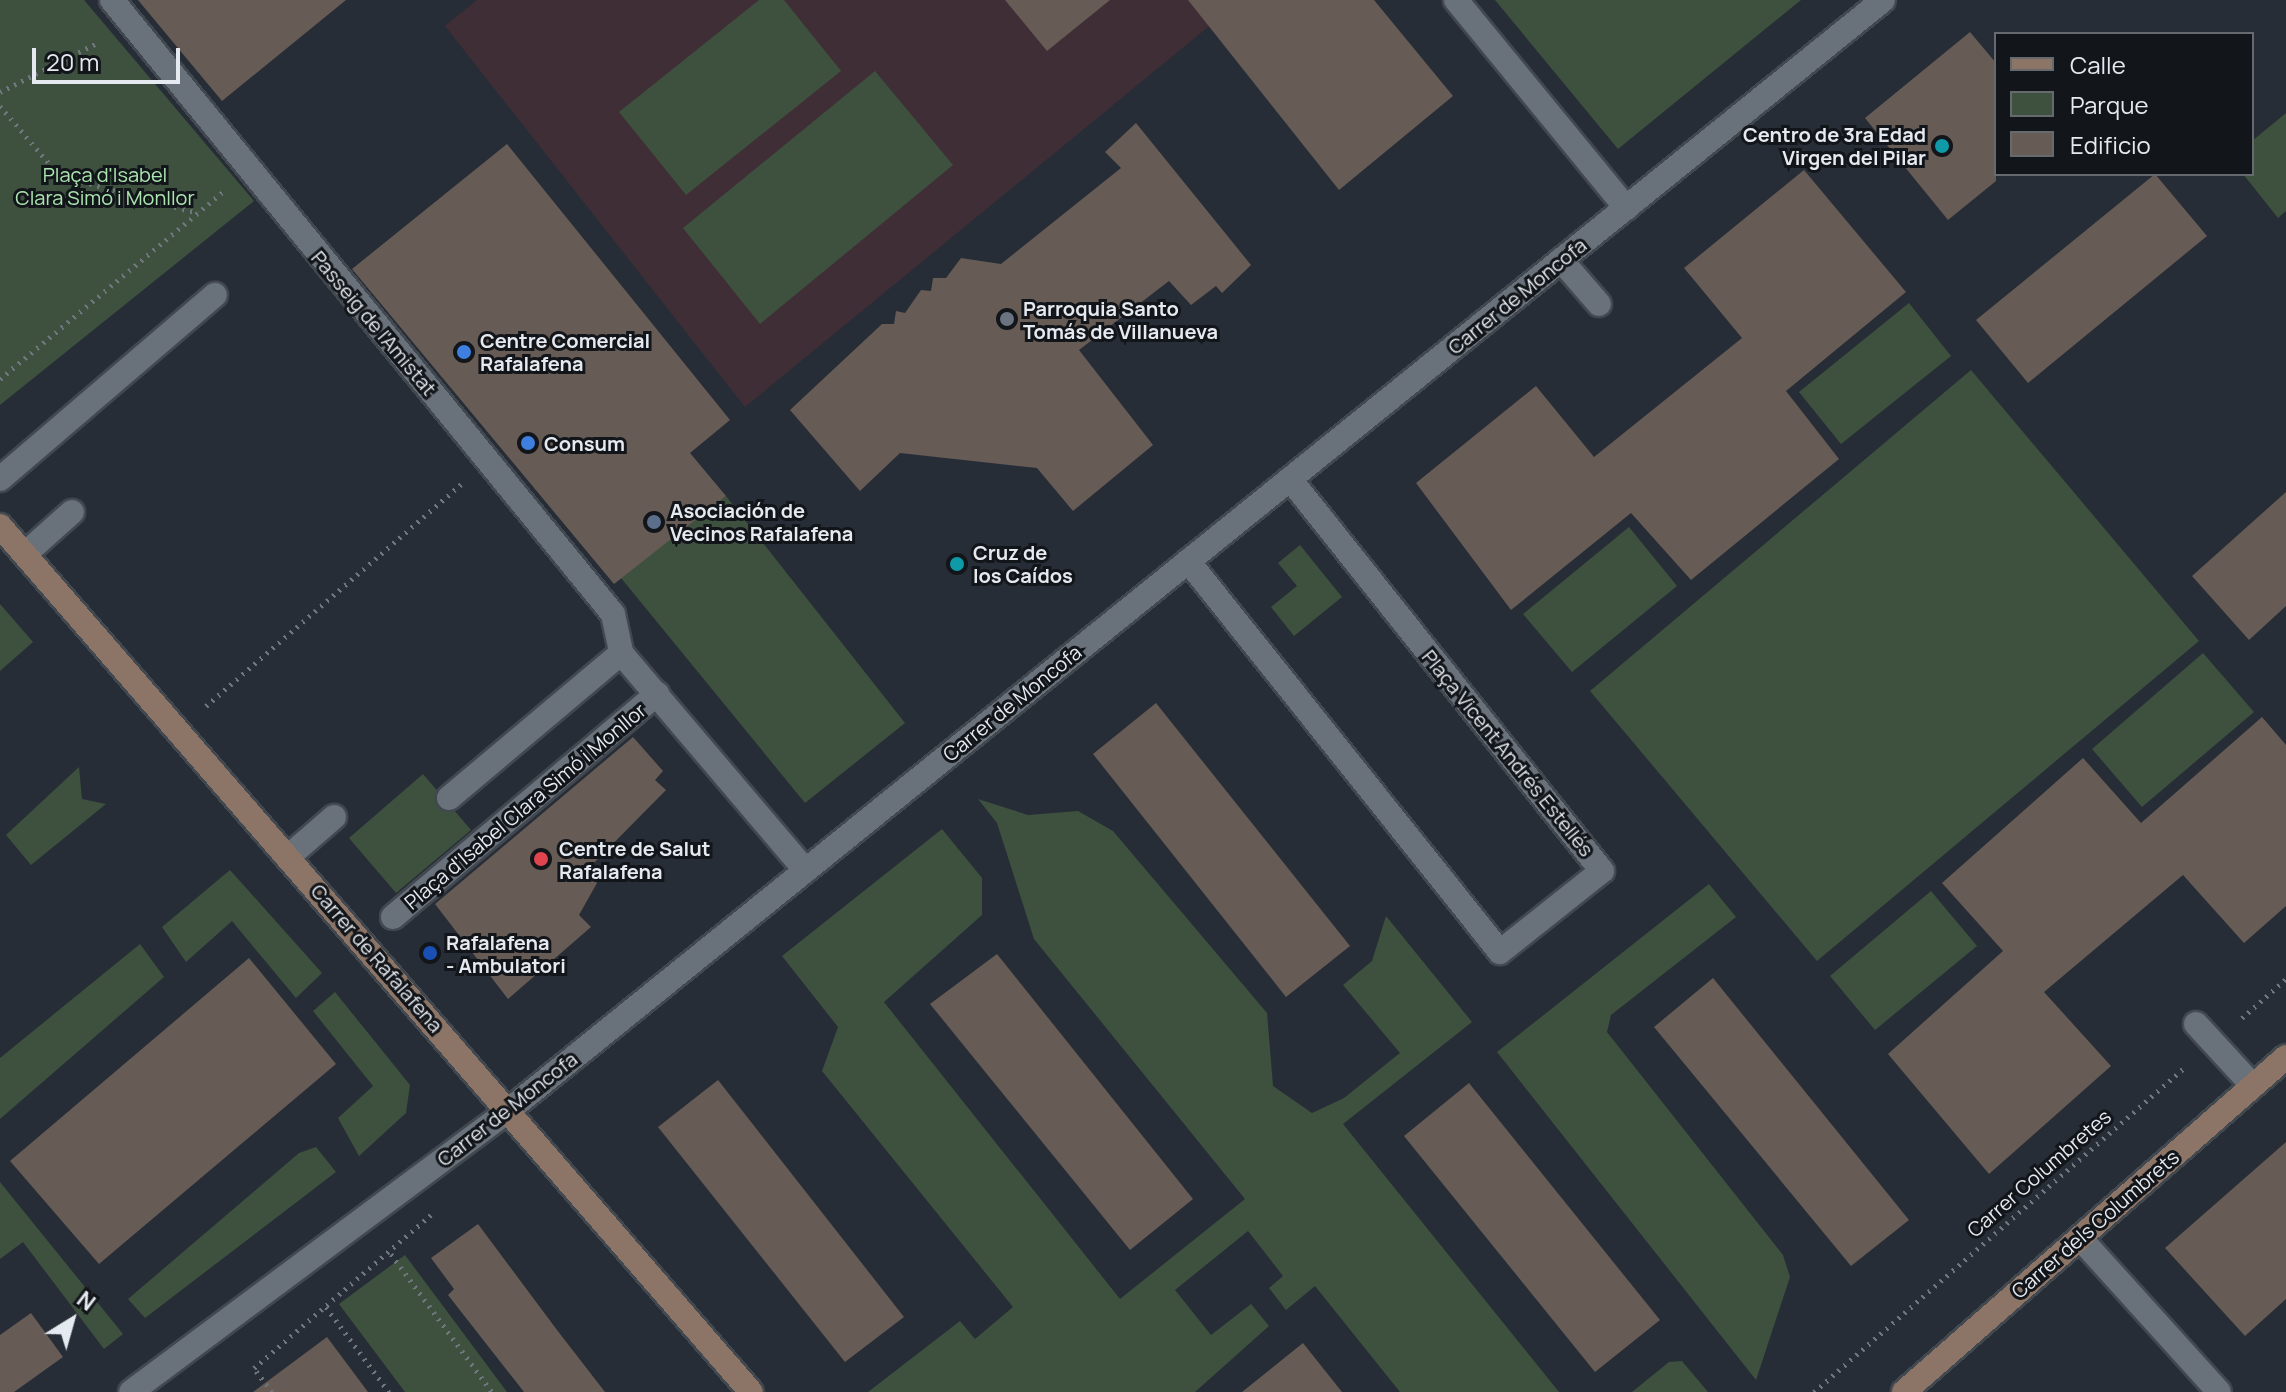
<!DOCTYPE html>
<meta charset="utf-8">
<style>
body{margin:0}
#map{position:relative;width:2286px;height:1392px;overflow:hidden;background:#262d36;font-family:Manrope,sans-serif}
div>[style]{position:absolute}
.education>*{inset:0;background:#402e37}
.green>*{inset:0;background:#3d513e}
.building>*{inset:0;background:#675b55}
.path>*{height:5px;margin-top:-2.5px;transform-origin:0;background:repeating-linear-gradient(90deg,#70767e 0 2px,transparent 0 8px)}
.roads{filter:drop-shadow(2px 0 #424850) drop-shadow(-2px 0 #424850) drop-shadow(0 2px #424850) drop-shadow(0 -2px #424850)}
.lane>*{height:24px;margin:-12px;padding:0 12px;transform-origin:12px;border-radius:12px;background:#69717b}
.street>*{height:24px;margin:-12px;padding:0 12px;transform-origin:12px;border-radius:12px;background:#69717b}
.secondary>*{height:24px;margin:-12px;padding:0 12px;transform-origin:12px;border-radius:12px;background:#8c7566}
.dots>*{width:22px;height:22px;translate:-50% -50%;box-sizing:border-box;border:4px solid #121519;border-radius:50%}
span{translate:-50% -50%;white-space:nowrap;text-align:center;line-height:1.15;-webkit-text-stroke:6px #121519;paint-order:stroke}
.poi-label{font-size:20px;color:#e5eaf0;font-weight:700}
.right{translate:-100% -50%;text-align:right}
.left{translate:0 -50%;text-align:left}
.park-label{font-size:20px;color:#ace5b0}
.street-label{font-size:20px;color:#e5eaf0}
.legend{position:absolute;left:1994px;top:32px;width:260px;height:144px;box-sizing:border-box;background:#121519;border:2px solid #666a6f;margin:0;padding:10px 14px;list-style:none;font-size:24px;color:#e5eaf0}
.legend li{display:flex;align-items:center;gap:16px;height:40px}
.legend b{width:40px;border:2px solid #666a6f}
.north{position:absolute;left:32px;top:1280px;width:80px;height:80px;-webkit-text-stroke:6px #121519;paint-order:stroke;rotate:37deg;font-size:22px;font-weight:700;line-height:32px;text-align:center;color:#e5eaf0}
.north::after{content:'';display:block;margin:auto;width:28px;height:36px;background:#e5eaf0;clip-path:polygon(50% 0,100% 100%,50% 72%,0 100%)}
.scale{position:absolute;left:32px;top:48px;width:148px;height:36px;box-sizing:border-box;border:4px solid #e5eaf0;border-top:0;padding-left:10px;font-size:24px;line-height:28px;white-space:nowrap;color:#e5eaf0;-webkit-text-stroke:6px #121519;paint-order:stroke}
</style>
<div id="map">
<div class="education">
<i style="clip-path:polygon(477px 0,1241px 0,745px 407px,445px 26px)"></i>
</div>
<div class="green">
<i style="clip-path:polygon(0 0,84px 0,254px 201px,0 405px)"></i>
<i style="clip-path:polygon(759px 0,784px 0,841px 71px,686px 195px,619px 112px)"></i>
<i style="clip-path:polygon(1495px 0,1801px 0,1618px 149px)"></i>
<i style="clip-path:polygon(875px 71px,953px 165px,760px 324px,683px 228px)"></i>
<i style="clip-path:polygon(2286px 113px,2286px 211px,2278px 218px,2243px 174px,2252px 174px,2252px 141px)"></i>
<i style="clip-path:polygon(1909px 303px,1951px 356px,1841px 444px,1799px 392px)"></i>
<i style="clip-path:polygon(1971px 370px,2199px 641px,1817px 961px,1590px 691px)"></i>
<i style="clip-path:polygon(726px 496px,905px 723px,805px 803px,621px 578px)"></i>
<i style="clip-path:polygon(1629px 527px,1677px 586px,1572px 672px,1523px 614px)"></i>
<i style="clip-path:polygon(1300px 545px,1342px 597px,1294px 636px,1271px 607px,1297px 586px,1278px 563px)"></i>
<i style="clip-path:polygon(0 604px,33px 642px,0 671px)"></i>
<i style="clip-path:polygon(2203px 653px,2254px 712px,2142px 807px,2092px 749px)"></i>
<i style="clip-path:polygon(79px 767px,82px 799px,106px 804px,31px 865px,6px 835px)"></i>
<i style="clip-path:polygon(423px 774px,471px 830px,396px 893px,349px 838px)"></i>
<i style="clip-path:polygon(978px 799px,1028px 815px,1078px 811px,1113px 831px,1267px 1013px,1273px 1086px,1312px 1113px,1344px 1098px,1400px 1053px,1343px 985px,1372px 961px,1386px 916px,1472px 1022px,1343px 1124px,1559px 1392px,1400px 1392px,1315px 1286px,1286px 1310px,1269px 1288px,1283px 1276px,1248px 1231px,1175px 1290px,1211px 1335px,1251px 1304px,1269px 1326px,1195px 1392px,868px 1392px,960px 1321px,975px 1339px,1013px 1307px,822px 1071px,838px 1027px,782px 956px,942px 829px,982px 878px,982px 915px,884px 1002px,1120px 1299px,1245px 1199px,1034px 939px,997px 823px)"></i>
<i style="clip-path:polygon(230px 870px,322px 973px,296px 998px,232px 921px,186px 962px,162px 927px)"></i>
<i style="clip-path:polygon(1709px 884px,1736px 917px,1611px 1015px,1607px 1032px,1783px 1255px,1790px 1277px,1756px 1380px,1497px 1052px)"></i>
<i style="clip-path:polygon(1931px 891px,1977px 946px,1875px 1030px,1830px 976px)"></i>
<i style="clip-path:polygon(140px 944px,164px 977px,0 1119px,0 1058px)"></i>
<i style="clip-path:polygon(335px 992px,410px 1085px,406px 1113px,359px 1156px,338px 1118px,373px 1086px,313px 1011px)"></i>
<i style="clip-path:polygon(316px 1147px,336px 1172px,145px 1318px,128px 1299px,299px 1153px)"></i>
<i style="clip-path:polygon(0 1182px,123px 1334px,104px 1349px,23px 1242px,0 1259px)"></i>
<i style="clip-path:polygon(405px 1255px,455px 1322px,507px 1392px,405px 1392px,339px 1304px)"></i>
<i style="clip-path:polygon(1682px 1361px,1708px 1392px,1632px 1392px,1669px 1362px)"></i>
</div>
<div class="building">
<i style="clip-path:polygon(138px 0,346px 0,222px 101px)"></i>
<i style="clip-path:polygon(1005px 0,1110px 0,1047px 51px)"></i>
<i style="clip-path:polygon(1188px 0,1374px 0,1453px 96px,1339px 190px)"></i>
<i style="clip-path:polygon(1970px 32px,1996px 63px,1996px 181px,1948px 220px,1865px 118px)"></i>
<i style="clip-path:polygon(1136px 123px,1251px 265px,1222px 293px,1216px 286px,1191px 305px,1169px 281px,1079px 350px,1153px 445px,1073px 511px,1037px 468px,900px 453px,860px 491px,790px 410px,882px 324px,894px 324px,896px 311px,905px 313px,921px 290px,931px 291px,933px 278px,946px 278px,961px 258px,1001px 264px,1121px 168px,1105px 152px)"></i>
<i style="clip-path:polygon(507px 144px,730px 420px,690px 453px,726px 496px,614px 584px,352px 269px)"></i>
<i style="clip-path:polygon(1804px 170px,1906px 292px,1786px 391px,1839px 459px,1691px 580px,1631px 513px,1511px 610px,1416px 483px,1536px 386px,1594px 457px,1742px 338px,1684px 268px)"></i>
<i style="clip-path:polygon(2155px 174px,2207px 236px,2028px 383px,1976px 320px)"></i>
<i style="clip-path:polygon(2286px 492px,2286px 606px,2249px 640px,2192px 576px)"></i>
<i style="clip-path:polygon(1156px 703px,1350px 946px,1286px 997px,1093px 754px)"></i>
<i style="clip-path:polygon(2262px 717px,2286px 745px,2286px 906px,2244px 943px,2183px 875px,2044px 992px,2111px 1066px,1989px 1174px,1888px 1054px,2003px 951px,1942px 883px,2083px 758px,2141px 823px)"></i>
<i style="clip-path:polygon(633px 737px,663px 771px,655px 780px,666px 790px,587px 870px,597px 883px,579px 915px,591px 927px,508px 999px,435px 904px)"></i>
<i style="clip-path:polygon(997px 954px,1193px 1199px,1130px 1250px,930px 1004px)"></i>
<i style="clip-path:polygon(249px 958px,336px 1064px,99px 1264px,10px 1161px)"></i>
<i style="clip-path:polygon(1713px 978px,1909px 1220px,1851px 1266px,1654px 1027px)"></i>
<i style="clip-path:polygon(718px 1080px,904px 1317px,845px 1362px,658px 1127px)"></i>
<i style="clip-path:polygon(1469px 1083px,1660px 1320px,1595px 1372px,1404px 1136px)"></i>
<i style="clip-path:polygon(2286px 1142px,2286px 1299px,2245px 1336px,2165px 1248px)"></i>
<i style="clip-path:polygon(478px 1224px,557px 1330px,605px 1392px,524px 1392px,448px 1295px,454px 1289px,431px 1258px)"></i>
<i style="clip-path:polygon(31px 1313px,63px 1357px,14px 1392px,0 1392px,0 1335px)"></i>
<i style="clip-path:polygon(327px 1337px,368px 1392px,253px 1392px)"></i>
<i style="clip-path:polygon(1303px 1343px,1342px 1392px,1242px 1392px)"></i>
</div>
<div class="path">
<i style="left:0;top:92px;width:111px;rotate:-26.8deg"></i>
<i style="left:0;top:106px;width:91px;rotate:49.5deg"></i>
<i style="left:59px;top:175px;width:144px;rotate:15.3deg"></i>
<i style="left:0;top:379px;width:291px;rotate:-40deg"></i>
<i style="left:206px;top:706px;width:338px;rotate:-41deg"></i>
<i style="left:2242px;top:1018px;width:59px;rotate:-41.6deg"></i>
<i style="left:391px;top:1254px;width:171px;rotate:53.8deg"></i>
<i style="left:326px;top:1307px;width:106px;rotate:53.5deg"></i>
<i style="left:272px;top:1392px;width:30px;rotate:-127deg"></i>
<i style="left:254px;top:1368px;width:237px;rotate:-40.9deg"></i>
<i style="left:1814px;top:1392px;width:495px;rotate:-41.2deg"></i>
</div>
<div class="roads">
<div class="lane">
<i style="left:1561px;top:260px;width:58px;rotate:49.2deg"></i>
<i style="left:0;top:479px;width:283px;rotate:-40.6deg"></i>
<i style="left:25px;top:554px;width:63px;rotate:-41.8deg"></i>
<i style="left:449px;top:798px;width:225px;rotate:-40.1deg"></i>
<i style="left:621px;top:653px;width:285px;rotate:49.7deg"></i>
<i style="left:288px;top:857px;width:61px;rotate:-41deg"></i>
<i style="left:2196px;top:1024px;width:84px;rotate:47.4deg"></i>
</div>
<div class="street">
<i style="left:112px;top:0;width:792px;rotate:50.79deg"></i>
<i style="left:613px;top:614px;width:40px;rotate:78deg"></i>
<i style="left:1456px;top:0;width:269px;rotate:50.7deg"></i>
<i style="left:1188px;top:561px;width:500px;rotate:51.41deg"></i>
<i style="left:1500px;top:952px;width:130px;rotate:-38.5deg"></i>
<i style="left:1602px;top:871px;width:501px;rotate:-128.52deg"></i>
<i style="left:393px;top:917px;width:346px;rotate:-40.2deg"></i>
<i style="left:2080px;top:1238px;width:207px;rotate:47.9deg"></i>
<i style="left:131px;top:1392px;width:472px;rotate:-36.7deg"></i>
<i style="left:509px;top:1110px;width:1766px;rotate:-38.93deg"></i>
</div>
<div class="secondary">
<i style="left:0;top:526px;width:1146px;rotate:49.07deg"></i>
<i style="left:1904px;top:1392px;width:508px;rotate:-41.25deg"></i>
</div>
</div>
<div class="dots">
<i style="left:1942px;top:146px;background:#0f9aa8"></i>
<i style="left:1007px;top:319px;background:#6b7280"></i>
<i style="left:464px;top:352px;background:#3f7fe0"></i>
<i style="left:528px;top:443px;background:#3f7fe0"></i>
<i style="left:654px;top:522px;background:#5c6f8a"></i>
<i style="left:957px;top:564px;background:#0f9aa8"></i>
<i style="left:541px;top:859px;background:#e0444e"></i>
<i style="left:430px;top:953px;background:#1a4fb4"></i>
</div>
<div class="poi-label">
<span class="right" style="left:1926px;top:146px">Centro de 3ra Edad<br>Virgen del Pilar</span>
<span class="left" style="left:1023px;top:320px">Parroquia Santo<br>Tomás de Villanueva</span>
<span class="left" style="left:480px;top:352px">Centre Comercial<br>Rafalafena</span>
<span class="left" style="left:544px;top:443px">Consum</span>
<span class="left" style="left:670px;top:522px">Asociación de<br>Vecinos Rafalafena</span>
<span class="left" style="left:973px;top:564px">Cruz de<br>los Caídos</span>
<span class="left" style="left:559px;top:860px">Centre de Salut<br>Rafalafena</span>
<span class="left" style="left:446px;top:954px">Rafalafena<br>- Ambulatori</span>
</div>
<div class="park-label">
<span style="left:105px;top:186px">Plaça d'Isabel<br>Clara Simó i Monllor</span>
</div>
<div class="street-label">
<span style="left:1517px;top:296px;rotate:-39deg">Carrer de Moncofa</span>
<span style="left:374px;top:323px;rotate:50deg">Passeig de l'Amistat</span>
<span style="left:1012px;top:703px;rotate:-39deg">Carrer de Moncofa</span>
<span style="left:1508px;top:753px;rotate:51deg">Plaça Vicent Andrés Estellés</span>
<span style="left:525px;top:806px;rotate:-40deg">Plaça d'Isabel Clara Simó i Monllor</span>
<span style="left:377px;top:958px;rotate:49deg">Carrer de Rafalafena</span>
<span style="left:507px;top:1109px;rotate:-38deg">Carrer de Moncofa</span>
<span style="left:2039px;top:1173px;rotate:-41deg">Carrer Columbretes</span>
<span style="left:2095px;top:1224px;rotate:-41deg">Carrer dels Columbrets</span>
</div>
<ul class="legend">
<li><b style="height:10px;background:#8c7566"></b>Calle</li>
<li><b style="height:22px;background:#3d513e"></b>Parque</li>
<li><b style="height:22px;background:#675b55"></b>Edificio</li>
</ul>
<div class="north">N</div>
<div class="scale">20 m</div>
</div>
